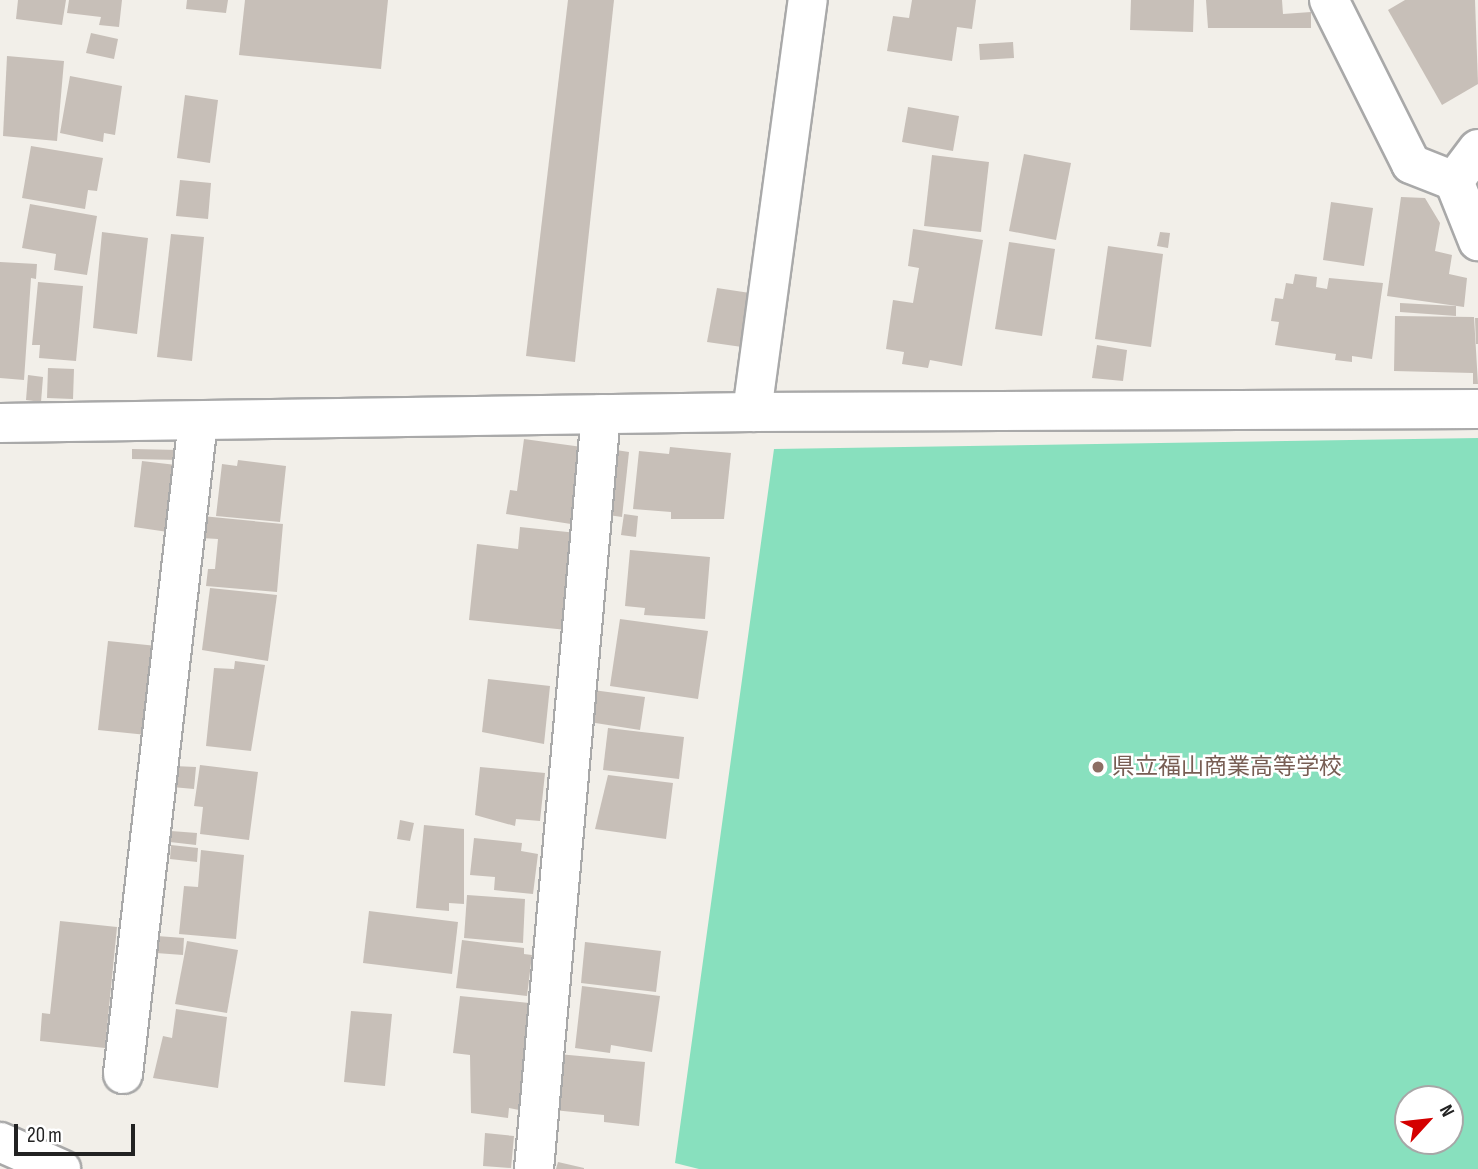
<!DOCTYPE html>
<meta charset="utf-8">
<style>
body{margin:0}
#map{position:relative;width:1478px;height:1169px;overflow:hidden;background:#f2efe9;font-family:"Sofia Sans Condensed","Noto Sans JP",sans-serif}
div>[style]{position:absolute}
.pitch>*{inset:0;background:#88e0be}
.building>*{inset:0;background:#c7bfb8}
.roads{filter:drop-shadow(2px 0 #a9a9a9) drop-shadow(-2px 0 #a9a9a9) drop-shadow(0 2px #a9a9a9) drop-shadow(0 -2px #a9a9a9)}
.minor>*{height:38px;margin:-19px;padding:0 19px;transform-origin:19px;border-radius:19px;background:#fff}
.dots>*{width:19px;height:19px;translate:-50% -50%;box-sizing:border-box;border:4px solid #fff;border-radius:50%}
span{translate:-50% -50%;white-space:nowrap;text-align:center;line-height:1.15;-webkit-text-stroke:5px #fff;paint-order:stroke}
.education-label{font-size:23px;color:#785e54}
.left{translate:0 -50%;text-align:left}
.north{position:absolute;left:1394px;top:1085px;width:70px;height:70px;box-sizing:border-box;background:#fff;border:2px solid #a7a7a7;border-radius:50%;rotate:63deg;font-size:19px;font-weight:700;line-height:28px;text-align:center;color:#222}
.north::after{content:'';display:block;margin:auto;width:24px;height:32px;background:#d40000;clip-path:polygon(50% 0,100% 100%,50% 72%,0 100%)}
.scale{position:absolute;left:14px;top:1124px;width:121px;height:32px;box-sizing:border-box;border:4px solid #222;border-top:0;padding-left:9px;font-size:21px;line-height:24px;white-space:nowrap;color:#222;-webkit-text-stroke:5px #fff;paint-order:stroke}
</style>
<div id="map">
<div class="pitch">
<i style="clip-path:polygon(evenodd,1478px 438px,1478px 1169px,699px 1169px,675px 1163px,774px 449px,1478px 438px,1450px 1099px,1450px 1141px,1408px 1141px,1408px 1099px,1450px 1099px)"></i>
</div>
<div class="building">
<i style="clip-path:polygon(18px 0,66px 0,62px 25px,16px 19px)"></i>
<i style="clip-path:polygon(69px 0,122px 0,119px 27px,99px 25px,101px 17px,67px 13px)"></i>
<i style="clip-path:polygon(187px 0,228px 0,226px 13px,186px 9px)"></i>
<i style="clip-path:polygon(245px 0,388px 0,381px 69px,239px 55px)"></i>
<i style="clip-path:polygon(568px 0,614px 0,575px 362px,526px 356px)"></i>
<i style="clip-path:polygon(912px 0,976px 0,972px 29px,957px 27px,952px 61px,887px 51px,893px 16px,909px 18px)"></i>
<i style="clip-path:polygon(1131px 0,1194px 0,1193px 32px,1130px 30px)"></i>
<i style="clip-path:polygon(1206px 0,1282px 0,1283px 14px,1311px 12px,1311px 28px,1208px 28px)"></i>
<i style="clip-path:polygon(1405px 0,1475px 0,1478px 84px,1442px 105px,1388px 10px)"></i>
<i style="clip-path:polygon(91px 33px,118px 39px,114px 59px,86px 53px)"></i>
<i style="clip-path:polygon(1013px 42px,1014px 58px,980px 60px,979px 44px)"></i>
<i style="clip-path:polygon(7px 56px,64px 61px,57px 141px,3px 136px)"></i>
<i style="clip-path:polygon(70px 76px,122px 86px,115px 135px,104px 133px,103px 142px,60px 133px)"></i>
<i style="clip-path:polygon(185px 95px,218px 100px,210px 163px,177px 158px)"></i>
<i style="clip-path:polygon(908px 107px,959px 116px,953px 151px,902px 142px)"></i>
<i style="clip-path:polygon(31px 146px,103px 158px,97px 191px,88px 190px,85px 209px,22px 198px)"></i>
<i style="clip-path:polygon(1024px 154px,1071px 163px,1056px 240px,1009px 231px)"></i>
<i style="clip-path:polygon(932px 155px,989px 162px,981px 232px,924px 226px)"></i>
<i style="clip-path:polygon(180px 180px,211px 183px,208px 219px,176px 216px)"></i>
<i style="clip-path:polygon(1401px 197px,1425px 198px,1440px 223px,1435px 251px,1452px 255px,1449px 274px,1467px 278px,1464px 307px,1387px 296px)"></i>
<i style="clip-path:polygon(1331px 202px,1373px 208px,1364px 266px,1323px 260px)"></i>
<i style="clip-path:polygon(30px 204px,97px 216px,87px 275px,54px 270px,56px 254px,22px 248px)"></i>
<i style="clip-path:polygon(913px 229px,983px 240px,962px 366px,930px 360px,928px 368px,902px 364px,904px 352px,886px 349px,893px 300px,913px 303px,919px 268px,908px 266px)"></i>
<i style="clip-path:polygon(102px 232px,148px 238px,137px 334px,93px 328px)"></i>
<i style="clip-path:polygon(1160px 232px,1170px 233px,1168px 248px,1157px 246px)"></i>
<i style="clip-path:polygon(171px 234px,204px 237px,192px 361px,157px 357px)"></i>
<i style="clip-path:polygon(1009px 242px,1055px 249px,1042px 336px,995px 329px)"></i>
<i style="clip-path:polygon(1108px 246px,1163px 254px,1151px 347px,1095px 339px)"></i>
<i style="clip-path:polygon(0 262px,37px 264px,36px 279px,31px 278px,24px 380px,0 378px)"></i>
<i style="clip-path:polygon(1295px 274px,1317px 277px,1316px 287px,1327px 289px,1329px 278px,1383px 283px,1372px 359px,1352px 356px,1352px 362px,1335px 360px,1336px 354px,1275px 345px,1279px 322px,1271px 321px,1275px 298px,1283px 299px,1286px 283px,1293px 284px)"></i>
<i style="clip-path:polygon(38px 282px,83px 286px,76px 361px,39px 358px,40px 345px,32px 345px)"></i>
<i style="clip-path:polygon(717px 288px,750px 293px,742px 347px,707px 342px)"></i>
<i style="clip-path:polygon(1400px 303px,1456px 306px,1456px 316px,1400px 312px)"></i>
<i style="clip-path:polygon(1395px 316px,1474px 317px,1478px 384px,1473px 384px,1473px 373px,1394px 371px)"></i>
<i style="clip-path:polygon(1475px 318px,1478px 318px,1478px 344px,1476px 344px)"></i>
<i style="clip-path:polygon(1097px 345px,1127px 350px,1123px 381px,1092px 378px)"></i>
<i style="clip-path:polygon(48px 368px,74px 369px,73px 399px,47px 398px)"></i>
<i style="clip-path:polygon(28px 375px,43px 377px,41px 402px,26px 400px)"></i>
<i style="clip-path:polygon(524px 439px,582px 447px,571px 524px,506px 514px,510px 490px,517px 491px)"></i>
<i style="clip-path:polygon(670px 447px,731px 453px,724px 519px,671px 519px,671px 512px,633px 509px,639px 451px,669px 454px)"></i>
<i style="clip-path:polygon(132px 449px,180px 450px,180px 460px,132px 459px)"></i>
<i style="clip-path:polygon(616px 450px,629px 452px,622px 517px,608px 515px)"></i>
<i style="clip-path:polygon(238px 460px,286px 466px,280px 522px,216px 516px,222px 464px,237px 466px)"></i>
<i style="clip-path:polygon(142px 461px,176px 465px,168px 532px,134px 527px)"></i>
<i style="clip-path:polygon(624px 514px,638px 516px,636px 537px,621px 535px)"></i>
<i style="clip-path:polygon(202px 516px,283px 524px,277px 592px,206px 586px,208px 569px,215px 569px,218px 539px,201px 538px)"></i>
<i style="clip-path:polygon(520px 527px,577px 533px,567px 630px,469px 620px,477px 544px,518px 549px)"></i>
<i style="clip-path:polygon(630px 550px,710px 557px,705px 619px,644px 615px,645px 608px,625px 606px)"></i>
<i style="clip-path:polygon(210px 588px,277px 595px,268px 661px,202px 650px)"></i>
<i style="clip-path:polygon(620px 619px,708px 631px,698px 699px,610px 686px)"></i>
<i style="clip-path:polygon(108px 641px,157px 646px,147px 735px,98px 730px)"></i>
<i style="clip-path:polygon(235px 661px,265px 665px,251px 751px,206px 746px,214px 668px,234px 669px)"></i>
<i style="clip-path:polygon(488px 679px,550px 686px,544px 744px,482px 732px)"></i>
<i style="clip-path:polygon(593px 690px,645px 697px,640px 730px,589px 722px)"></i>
<i style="clip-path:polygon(608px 728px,684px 737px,679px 779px,603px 770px)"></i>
<i style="clip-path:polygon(200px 765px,258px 772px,249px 840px,200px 834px,203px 807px,194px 806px)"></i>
<i style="clip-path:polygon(174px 766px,196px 767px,194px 789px,172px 787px)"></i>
<i style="clip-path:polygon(480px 767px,545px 773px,540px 821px,516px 819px,515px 826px,475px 815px)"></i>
<i style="clip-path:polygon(608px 775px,673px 783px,666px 839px,595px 829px)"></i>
<i style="clip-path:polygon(400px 820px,414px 823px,410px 841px,397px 839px)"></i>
<i style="clip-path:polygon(424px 825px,464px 829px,464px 904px,449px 903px,449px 911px,416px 908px)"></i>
<i style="clip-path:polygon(171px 831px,197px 833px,196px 845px,170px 842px)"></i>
<i style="clip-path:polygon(474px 838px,522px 843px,521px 851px,538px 854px,533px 894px,494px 890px,495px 877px,470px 875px)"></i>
<i style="clip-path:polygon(171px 845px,198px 848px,197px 862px,170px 859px)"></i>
<i style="clip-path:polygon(201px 850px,244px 855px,236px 939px,179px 934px,184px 886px,198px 887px)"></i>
<i style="clip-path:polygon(467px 895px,525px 899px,523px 943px,464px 938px)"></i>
<i style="clip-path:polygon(369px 911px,458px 922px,452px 974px,363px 963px)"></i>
<i style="clip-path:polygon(60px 921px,117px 927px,105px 1048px,40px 1041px,42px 1013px,50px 1014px)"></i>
<i style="clip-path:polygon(157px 936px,184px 938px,183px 955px,156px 953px)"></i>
<i style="clip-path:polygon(462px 940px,524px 948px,524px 954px,532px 955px,527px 996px,456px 988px)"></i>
<i style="clip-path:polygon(187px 941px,238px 950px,227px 1013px,175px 1004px)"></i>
<i style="clip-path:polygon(585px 942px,661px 951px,656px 992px,581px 983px)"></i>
<i style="clip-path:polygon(582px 986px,660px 996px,652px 1052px,611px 1045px,610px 1053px,575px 1048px)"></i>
<i style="clip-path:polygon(460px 996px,529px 1003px,519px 1110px,509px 1108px,508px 1118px,471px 1113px,470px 1055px,453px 1053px)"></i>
<i style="clip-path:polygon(176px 1009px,227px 1017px,218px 1088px,153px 1078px,163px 1036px,172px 1038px)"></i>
<i style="clip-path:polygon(351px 1011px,392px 1014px,385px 1086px,344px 1082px)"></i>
<i style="clip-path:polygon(558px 1054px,645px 1062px,639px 1126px,604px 1122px,604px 1115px,553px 1110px)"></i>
<i style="clip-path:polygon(485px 1133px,514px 1136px,511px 1168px,483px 1166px)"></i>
<i style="clip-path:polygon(558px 1162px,584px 1168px,584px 1169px,556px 1169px)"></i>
</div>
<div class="roads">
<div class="minor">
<i style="left:1329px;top:0;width:183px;rotate:63.4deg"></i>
<i style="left:1411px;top:164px;width:46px;rotate:21.6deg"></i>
<i style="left:1478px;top:149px;width:40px;rotate:127deg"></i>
<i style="left:1454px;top:181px;width:65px;rotate:68.2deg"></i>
<i style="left:752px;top:412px;width:416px;rotate:-82.3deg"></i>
<i style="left:0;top:423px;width:752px;rotate:-0.84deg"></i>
<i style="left:752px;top:412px;width:726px;rotate:-0.24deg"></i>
<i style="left:123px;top:1074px;width:657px;rotate:-83.45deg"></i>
<i style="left:0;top:1142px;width:67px;rotate:23.9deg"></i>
<i style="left:534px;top:1169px;width:758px;rotate:-84.93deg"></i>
</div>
</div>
<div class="dots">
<i style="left:1098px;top:767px;background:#8d6e63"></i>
</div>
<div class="education-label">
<span class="left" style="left:1112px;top:767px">県立福山商業高等学校</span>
</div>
<div class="north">N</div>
<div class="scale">20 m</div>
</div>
